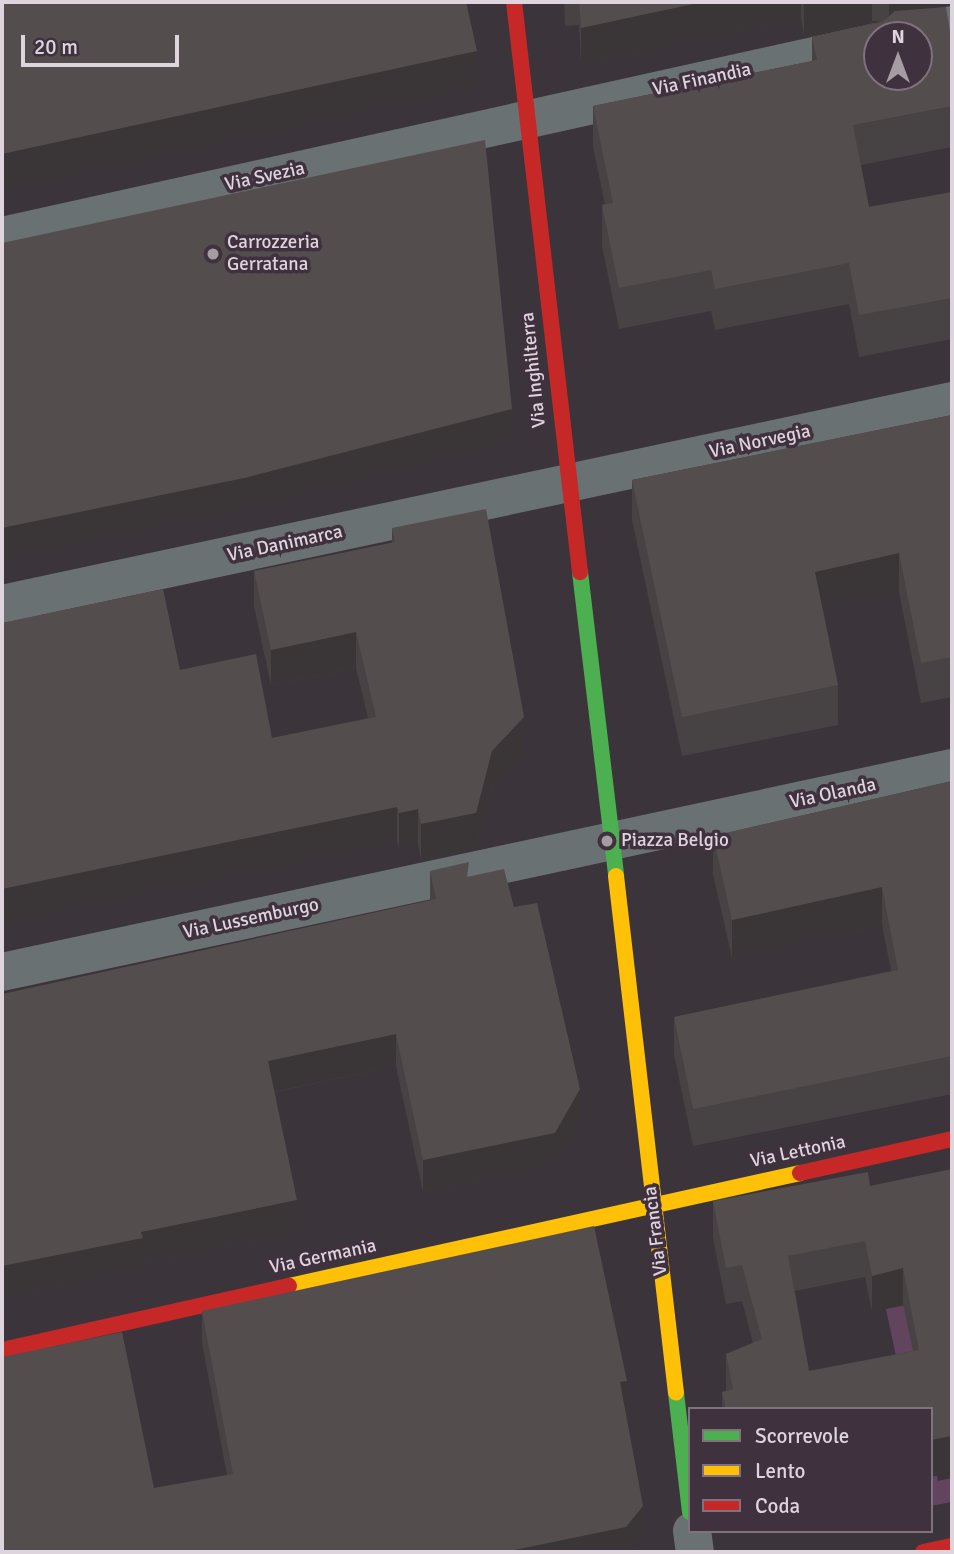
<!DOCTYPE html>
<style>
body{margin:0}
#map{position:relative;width:954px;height:1554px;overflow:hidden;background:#3c343b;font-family:Signika,sans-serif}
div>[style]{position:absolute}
.green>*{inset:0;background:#62445f}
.street>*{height:38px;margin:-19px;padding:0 19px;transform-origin:19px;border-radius:19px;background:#697173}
.fast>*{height:16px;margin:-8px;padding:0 8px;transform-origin:8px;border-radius:8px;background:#4caf50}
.slow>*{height:16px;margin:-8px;padding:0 8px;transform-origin:8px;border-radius:8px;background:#ffc107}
.jam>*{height:16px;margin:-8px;padding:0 8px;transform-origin:8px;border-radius:8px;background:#c62828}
.wall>*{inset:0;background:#474243}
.shaded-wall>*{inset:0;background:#3a3637}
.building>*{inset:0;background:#534d4e}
.dots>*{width:19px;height:19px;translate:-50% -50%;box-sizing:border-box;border:4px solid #40313e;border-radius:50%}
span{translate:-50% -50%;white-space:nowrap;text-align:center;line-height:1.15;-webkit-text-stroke:7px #40313e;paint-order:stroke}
.street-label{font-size:19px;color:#ded4dd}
.poi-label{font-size:19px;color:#ded4dd}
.left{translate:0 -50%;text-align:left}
.frame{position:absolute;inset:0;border:4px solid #ded4dd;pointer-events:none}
.legend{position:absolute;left:688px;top:1407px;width:245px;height:126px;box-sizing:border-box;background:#40313e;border:2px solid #7f727e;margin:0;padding:9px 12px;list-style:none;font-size:21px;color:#ded4dd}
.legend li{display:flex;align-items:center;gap:14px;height:35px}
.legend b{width:35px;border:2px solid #7f727e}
.north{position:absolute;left:863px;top:21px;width:70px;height:70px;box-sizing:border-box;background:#40313e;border:2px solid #7f727e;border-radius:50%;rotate:0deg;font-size:19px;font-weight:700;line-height:28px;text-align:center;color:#ded4dd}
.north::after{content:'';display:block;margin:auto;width:24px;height:32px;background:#a59ca4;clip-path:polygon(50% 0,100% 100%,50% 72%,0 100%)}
.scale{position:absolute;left:21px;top:35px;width:158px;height:32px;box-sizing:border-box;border:4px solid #ded4dd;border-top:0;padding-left:9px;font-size:21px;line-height:24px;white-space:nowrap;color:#ded4dd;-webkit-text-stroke:5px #40313e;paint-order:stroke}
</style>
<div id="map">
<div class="green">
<i style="clip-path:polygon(952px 1296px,907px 1409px,886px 1309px)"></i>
<i style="clip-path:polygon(931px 1446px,938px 1481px,952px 1478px,952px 1502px,931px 1506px)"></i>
</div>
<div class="street">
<i style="left:907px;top:35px;width:46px;rotate:-12.5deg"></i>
<i style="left:2px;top:236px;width:896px;rotate:-12.5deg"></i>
<i style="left:2px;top:604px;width:971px;rotate:-12.06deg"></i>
<i style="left:2px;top:972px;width:972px;rotate:-12.12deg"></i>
<i style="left:692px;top:1531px;width:21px;rotate:82deg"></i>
</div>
<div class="fast">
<i style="left:580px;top:572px;width:306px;rotate:83.2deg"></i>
<i style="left:676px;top:1393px;width:120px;rotate:83.3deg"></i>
</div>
<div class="slow">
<i style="left:616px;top:876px;width:520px;rotate:83.38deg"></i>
<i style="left:289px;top:1286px;width:523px;rotate:-12.47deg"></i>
</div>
<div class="jam">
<i style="left:514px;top:2px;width:574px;rotate:83.4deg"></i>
<i style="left:800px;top:1173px;width:156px;rotate:-12.6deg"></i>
<i style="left:2px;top:1350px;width:294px;rotate:-12.6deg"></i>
<i style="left:923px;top:1552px;width:30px;rotate:-12deg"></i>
</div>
<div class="wall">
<i style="clip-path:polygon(564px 2px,937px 2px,937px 6px,922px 9px,952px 44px,952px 147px,861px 165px,869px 207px,952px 192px,952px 339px,859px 357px,849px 304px,715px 330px,711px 311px,619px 329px,602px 246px,602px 205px,605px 204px,593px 147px,593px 106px,812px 61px,812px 37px,880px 22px,872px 21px,804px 36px,801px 18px,581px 66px,579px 25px,565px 26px)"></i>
<i style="clip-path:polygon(952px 415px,952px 697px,921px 703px,899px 592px,823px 609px,838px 685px,838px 725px,682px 756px,632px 520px,632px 480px)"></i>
<i style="clip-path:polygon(392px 528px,524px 752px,492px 786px,476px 848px,421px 860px,418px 844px,399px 848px,397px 842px,180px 670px,272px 738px,368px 718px,356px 668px,271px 685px,254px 606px,254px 571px,392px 543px)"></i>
<i style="clip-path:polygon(952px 781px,952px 1094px,693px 1146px,674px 1054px,674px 1017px,891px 971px,882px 924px,732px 958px,713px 874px,713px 836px)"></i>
<i style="clip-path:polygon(430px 871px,469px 877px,580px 1121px,555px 1165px,423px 1192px,396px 1066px,275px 1092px,297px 1232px,143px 1263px,143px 1269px,2px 1298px,430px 900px)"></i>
<i style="clip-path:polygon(evenodd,952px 1169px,931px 1409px,722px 1409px,722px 1392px,726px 1391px,726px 1354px,753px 1343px,742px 1301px,726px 1304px,713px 1238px,713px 1201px,870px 1186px,952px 1169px,865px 1277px,872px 1312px,903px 1304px,913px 1351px,809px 1371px,795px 1291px,865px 1277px)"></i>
<i style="clip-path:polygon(202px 1311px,627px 1412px,626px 1413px,643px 1537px,154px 1488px,227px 1475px,202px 1343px)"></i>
</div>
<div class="shaded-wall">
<i style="clip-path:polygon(702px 2px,801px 2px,801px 18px,581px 66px,581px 28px)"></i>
<i style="clip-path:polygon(804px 2px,872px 2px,872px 21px,804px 36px)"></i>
<i style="clip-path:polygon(889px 2px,937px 2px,937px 6px,902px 14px,889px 24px)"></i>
<i style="clip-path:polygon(477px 51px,477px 87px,2px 191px,2px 154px)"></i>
<i style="clip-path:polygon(512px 409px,512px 441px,244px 509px,2px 560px,2px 528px)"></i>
<i style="clip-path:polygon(899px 553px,899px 592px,815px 611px,815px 572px)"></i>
<i style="clip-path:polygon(356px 632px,356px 668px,271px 685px,271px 650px)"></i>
<i style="clip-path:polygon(524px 717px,524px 752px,492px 786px,476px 848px,421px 860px,421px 824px)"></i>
<i style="clip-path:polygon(397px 807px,397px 842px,2px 924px,2px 889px)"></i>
<i style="clip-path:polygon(418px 809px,418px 844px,399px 848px,399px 813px)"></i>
<i style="clip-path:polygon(882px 887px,882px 924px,732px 958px,732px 920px)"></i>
<i style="clip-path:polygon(396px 1034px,396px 1066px,268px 1093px,268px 1061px)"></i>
<i style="clip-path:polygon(580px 1089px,580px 1121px,555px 1165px,423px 1192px,423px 1160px)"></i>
<i style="clip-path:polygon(297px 1200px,297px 1232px,143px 1263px,143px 1269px,2px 1298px,2px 1266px,141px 1232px)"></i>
<i style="clip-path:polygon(903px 1268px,903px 1304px,872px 1312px,872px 1276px)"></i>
<i style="clip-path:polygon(627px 1381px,627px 1412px,620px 1414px,620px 1382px)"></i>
<i style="clip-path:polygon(952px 1436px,952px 1472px,931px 1477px,931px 1440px)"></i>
<i style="clip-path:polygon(643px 1506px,643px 1537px,631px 1552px,504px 1552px)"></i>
</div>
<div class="building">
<i style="clip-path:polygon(2px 2px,466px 2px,477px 51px,2px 154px)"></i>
<i style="clip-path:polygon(579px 2px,702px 2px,581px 28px)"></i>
<i style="clip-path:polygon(evenodd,946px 7px,952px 44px,952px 106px,853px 125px,869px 207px,952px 192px,952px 298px,859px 315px,849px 263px,715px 289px,711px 270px,619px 288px,602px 205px,613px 203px,593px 106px,817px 60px,812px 37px,882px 22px,895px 11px,946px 7px,877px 35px,919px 35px,919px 77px,877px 77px,877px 35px)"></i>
<i style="clip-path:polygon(485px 140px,512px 409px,244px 478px,2px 528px,2px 243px)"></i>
<i style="clip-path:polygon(952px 415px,952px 657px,921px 663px,899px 553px,815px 572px,838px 685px,682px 717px,632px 480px)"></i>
<i style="clip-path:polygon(486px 509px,524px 717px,492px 751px,476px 813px,421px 824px,418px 809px,399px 813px,397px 807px,2px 889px,2px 623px,163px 589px,180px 670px,256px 654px,272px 738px,376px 717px,356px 632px,271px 650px,254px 571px,395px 542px,392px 528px)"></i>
<i style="clip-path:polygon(952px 781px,952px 1056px,693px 1109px,674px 1017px,898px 970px,882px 887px,732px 920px,713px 836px)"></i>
<i style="clip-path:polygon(469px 862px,467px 877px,504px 869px,514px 907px,537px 903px,580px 1089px,555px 1133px,423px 1160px,396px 1034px,268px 1061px,297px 1200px,141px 1232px,143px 1238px,2px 1266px,2px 994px,436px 899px,430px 871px)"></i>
<i style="clip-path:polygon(evenodd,952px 1169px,952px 1436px,931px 1440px,931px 1409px,726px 1409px,722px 1392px,733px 1389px,726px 1354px,762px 1339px,742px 1265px,726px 1268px,713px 1201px,868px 1172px,870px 1186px,952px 1169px,865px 1241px,872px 1276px,903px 1268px,919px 1350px,809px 1371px,788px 1256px,865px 1241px)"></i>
<i style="clip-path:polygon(594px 1226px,627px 1381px,620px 1382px,643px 1506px,626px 1527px,504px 1552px,2px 1552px,2px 1357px,122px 1332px,154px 1488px,233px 1474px,202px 1311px)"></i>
</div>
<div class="dots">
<i style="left:213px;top:254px;background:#a59ca4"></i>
<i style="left:607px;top:841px;background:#a59ca4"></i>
</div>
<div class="street-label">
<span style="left:702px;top:80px;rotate:-12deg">Via Finandia</span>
<span style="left:265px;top:177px;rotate:-12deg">Via Svezia</span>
<span style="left:534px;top:370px;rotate:-96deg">Via Inghilterra</span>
<span style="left:760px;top:442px;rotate:-12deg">Via Norvegia</span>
<span style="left:285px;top:544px;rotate:-12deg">Via Danimarca</span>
<span style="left:833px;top:794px;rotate:-12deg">Via Olanda</span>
<span style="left:251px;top:919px;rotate:-12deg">Via Lussemburgo</span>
<span style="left:798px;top:1152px;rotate:-12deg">Via Lettonia</span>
<span style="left:656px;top:1231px;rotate:-97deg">Via Francia</span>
<span style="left:323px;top:1257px;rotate:-12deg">Via Germania</span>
</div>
<div class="poi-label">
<span class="left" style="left:227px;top:254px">Carrozzeria<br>Gerratana</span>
<span class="left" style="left:621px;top:841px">Piazza Belgio</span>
</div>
<div class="frame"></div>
<ul class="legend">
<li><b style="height:9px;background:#4caf50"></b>Scorrevole</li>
<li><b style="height:9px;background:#ffc107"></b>Lento</li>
<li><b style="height:9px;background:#c62828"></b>Coda</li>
</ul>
<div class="north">N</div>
<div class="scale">20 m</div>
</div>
